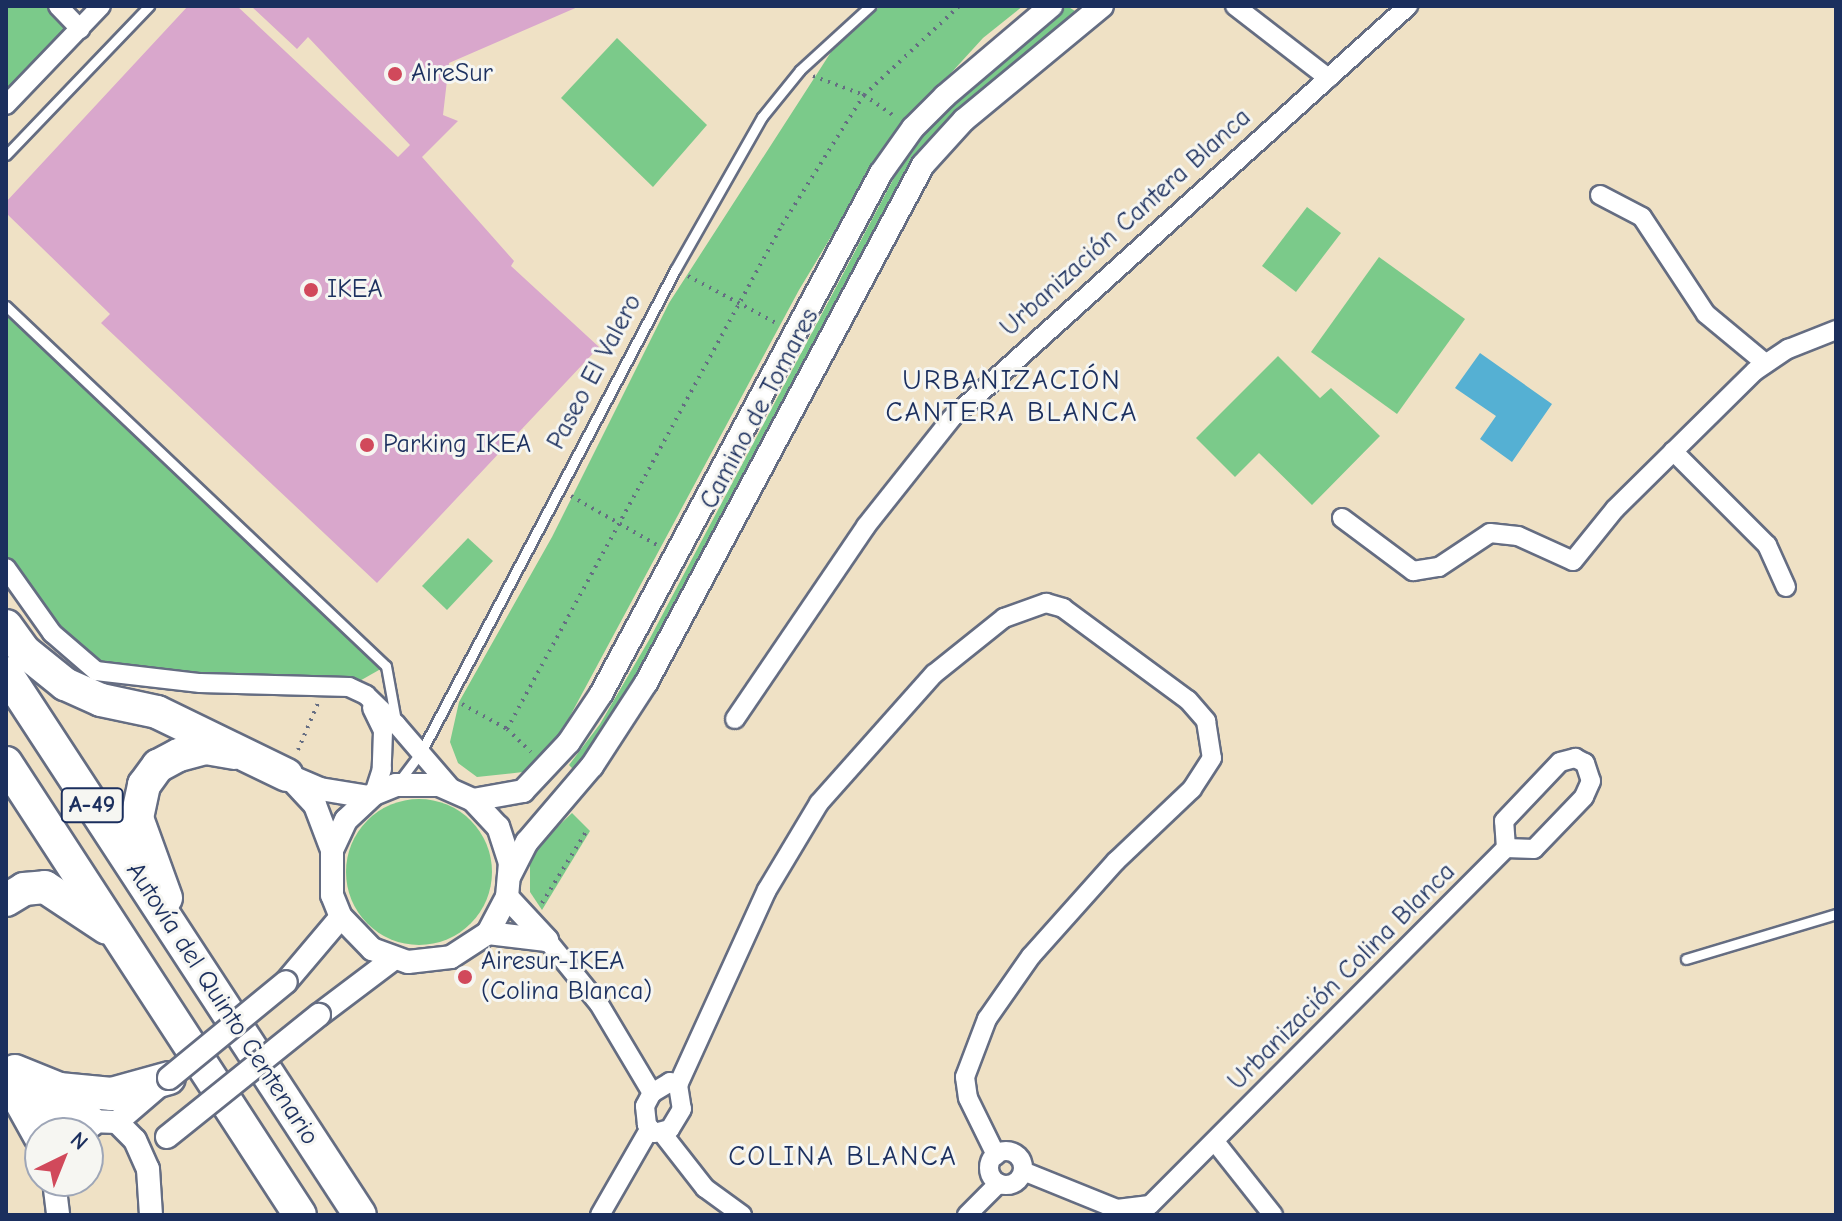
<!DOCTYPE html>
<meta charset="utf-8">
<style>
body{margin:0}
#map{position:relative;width:1842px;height:1221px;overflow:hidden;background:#efe1c5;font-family:"Comic Neue",sans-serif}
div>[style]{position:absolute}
.green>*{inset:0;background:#7bca8a}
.round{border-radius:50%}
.water>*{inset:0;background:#55b0d3}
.building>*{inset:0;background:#d9a7cc}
.path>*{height:4px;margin-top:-2px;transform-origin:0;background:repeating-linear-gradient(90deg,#656d82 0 2px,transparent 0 8px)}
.roads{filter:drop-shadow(2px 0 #656d82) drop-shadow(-2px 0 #656d82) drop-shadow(0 2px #656d82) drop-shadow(0 -2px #656d82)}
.service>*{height:9px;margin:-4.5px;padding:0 4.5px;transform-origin:4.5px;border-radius:4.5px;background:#fff}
.minor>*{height:18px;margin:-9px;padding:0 9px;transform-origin:9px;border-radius:9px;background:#fff}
.minor>.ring{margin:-9px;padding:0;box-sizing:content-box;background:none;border:18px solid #fff;border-radius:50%}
.tertiary>*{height:22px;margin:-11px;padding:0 11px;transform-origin:11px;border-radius:11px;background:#fff}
.motorway>*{height:32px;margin:-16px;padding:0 16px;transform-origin:16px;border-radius:16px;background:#fff}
.bridges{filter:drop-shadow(2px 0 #656d82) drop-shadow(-2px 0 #656d82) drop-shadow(0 2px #656d82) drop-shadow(0 -2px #656d82)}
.tertiary-bridge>*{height:22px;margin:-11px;padding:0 11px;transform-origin:11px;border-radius:11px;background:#fff}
.dots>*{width:22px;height:22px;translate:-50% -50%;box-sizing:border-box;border:4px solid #f6f6f2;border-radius:50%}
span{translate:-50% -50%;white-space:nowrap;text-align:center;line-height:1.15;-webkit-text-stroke:6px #f6f6f2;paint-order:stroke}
.shield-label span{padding:2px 6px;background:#f6f6f2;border:2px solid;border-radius:6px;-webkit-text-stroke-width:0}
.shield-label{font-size:24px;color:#1b2f5e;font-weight:700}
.poi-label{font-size:26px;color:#1b2f5e}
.left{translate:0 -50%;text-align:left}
.street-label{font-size:26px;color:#1b2f5e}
.neighbourhood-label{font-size:28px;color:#1b2f5e;letter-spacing:2px}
.frame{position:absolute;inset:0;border:8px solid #1b2f5e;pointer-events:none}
.north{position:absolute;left:24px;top:1117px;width:80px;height:80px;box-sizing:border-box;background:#f6f6f2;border:2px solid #9ea6b7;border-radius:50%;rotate:43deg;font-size:22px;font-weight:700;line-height:32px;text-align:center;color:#1b2f5e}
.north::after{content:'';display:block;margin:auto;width:28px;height:36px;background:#d1495b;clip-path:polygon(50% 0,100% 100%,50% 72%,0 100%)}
</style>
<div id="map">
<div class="green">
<i style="clip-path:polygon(6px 6px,58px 6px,80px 29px,6px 105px)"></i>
<i style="clip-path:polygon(881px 6px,1023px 6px,983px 38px,888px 142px,799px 290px,555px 744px,523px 772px,477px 777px,458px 763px,450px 742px,459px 702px,552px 537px,669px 303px,842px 35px)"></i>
<i style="clip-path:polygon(1067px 6px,1075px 11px,932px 138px,894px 198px,658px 641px,610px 725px,574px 770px,569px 765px,600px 724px,649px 640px,895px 176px,928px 130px,964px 94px)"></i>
<i style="clip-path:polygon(617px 38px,707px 125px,653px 187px,561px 98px)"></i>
<i style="clip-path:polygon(1307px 207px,1341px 233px,1296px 292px,1262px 266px)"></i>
<i style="clip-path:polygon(1379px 257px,1465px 319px,1397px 414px,1311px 352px)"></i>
<i style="clip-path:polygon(6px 308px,386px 666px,349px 687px,96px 671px,6px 568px)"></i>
<i style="clip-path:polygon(1278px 356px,1320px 398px,1331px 388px,1380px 436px,1312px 505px,1259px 453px,1235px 477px,1196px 438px)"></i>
<i style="clip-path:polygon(468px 538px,493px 561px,447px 610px,422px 586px)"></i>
<i class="round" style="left:346px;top:799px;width:146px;height:146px"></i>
<i style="clip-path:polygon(572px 813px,590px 831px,542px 910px,530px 892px,530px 853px)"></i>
</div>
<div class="water">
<i style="clip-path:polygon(1480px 353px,1552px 404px,1512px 462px,1480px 439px,1496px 416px,1455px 388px)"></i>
</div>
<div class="building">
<i style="clip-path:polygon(188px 6px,237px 6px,398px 157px,410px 145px,308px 37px,297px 49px,251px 6px,580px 6px,449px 63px,443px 115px,458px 121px,422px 157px,514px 261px,511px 266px,599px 347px,377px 583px,101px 323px,110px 314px,6px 213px,6px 202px)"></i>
</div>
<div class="path">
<i style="left:813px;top:76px;width:54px;rotate:20.4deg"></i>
<i style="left:864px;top:95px;width:37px;rotate:35deg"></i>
<i style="left:688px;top:276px;width:102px;rotate:28.1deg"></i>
<i style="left:571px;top:496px;width:99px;rotate:29.7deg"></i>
<i style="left:462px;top:704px;width:51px;rotate:29.1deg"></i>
<i style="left:507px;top:729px;width:574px;rotate:-61.38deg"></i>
<i style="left:782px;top:225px;width:154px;rotate:-57.8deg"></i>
<i style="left:864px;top:95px;width:130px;rotate:-43.1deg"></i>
<i style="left:507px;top:729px;width:33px;rotate:44deg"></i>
<i style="left:298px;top:750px;width:51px;rotate:-66.9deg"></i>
<i style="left:542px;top:903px;width:86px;rotate:-58.3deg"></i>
</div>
<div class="roads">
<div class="service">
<i style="left:6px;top:155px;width:207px;rotate:-46.2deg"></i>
<i style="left:6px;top:306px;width:523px;rotate:43.45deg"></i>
<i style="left:386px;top:666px;width:56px;rotate:79.7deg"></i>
<i style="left:397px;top:784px;width:38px;rotate:-53deg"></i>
<i style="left:420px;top:754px;width:547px;rotate:-62.22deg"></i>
<i style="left:675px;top:270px;width:176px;rotate:-60.4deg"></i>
<i style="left:762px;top:117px;width:60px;rotate:-51deg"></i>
<i style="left:800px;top:70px;width:95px;rotate:-42.4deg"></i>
<i style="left:1686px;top:959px;width:157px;rotate:-16.7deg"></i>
</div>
<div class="minor">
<i style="left:58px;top:6px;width:32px;rotate:46deg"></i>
<i style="left:1235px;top:6px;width:118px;rotate:37.7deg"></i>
<i style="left:6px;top:105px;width:137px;rotate:-46.2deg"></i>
<i style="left:1600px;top:195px;width:47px;rotate:27.6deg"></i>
<i style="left:1642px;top:217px;width:116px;rotate:56.6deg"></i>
<i style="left:1706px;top:314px;width:77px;rotate:39.7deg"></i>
<i style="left:1673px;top:451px;width:133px;rotate:45deg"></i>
<i style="left:1767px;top:545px;width:46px;rotate:65.7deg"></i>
<i style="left:1342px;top:518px;width:89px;rotate:36.7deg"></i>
<i style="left:1413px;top:571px;width:26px;rotate:-9deg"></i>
<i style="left:1439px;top:567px;width:61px;rotate:-33.7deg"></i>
<i style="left:1490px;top:533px;width:28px;rotate:6deg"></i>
<i style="left:1518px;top:536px;width:60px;rotate:24.4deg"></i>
<i style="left:1573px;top:561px;width:67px;rotate:-51.1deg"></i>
<i style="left:1615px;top:509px;width:197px;rotate:-44.6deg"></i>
<i style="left:1755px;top:371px;width:40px;rotate:-34deg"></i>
<i style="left:1788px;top:349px;width:52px;rotate:-21.6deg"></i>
<i style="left:6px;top:568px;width:80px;rotate:54.7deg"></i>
<i style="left:52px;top:633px;width:58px;rotate:40.8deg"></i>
<i style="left:96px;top:671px;width:105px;rotate:6.6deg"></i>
<i style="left:200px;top:683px;width:149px;rotate:1.5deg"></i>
<i style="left:349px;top:687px;width:19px;rotate:25deg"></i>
<i style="left:366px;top:695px;width:42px;rotate:44deg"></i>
<i style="left:396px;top:724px;width:84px;rotate:49.3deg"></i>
<i style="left:372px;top:708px;width:25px;rotate:64deg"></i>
<i style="left:383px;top:731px;width:38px;rotate:92deg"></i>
<i style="left:382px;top:769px;width:26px;rotate:108deg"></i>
<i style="left:735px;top:719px;width:233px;rotate:-55.8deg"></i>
<i style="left:866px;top:526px;width:138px;rotate:-51.5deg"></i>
<i style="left:952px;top:418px;width:615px;rotate:-42.1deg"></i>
<i style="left:547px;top:940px;width:82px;rotate:50.9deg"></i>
<i style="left:599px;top:1004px;width:104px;rotate:59.2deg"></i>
<i style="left:670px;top:1082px;width:9px;rotate:21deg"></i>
<i style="left:678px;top:1085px;width:24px;rotate:81deg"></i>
<i style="left:682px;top:1109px;width:23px;rotate:121deg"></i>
<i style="left:670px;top:1129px;width:16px;rotate:166deg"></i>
<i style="left:654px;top:1133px;width:11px;rotate:-131deg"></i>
<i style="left:647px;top:1125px;width:19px;rotate:-96deg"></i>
<i style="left:645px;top:1106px;width:15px;rotate:-62deg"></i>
<i style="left:652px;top:1093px;width:21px;rotate:-31deg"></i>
<i style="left:678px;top:1085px;width:214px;rotate:-65.5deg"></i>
<i style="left:767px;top:890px;width:101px;rotate:-59.1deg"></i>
<i style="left:819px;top:803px;width:173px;rotate:-48.3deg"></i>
<i style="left:934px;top:674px;width:90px;rotate:-38.7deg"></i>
<i style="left:1004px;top:618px;width:45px;rotate:-19.7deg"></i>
<i style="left:1046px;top:603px;width:18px;rotate:16deg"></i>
<i style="left:1063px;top:608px;width:155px;rotate:36.4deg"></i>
<i style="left:1188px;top:700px;width:28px;rotate:49deg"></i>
<i style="left:1206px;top:721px;width:37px;rotate:81deg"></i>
<i style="left:1212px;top:758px;width:37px;rotate:123deg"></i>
<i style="left:1192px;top:789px;width:105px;rotate:136.5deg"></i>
<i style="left:1116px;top:861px;width:127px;rotate:131.8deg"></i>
<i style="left:1031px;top:956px;width:77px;rotate:124.9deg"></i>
<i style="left:987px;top:1019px;width:62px;rotate:110.8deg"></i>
<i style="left:965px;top:1077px;width:21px;rotate:82deg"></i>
<i style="left:968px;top:1098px;width:64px;rotate:63.8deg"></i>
<i style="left:662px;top:1133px;width:70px;rotate:52deg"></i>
<i style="left:705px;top:1188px;width:46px;rotate:36.1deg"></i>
<i style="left:1216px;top:1143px;width:92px;rotate:51.6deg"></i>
<i class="ring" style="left:989px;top:1151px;width:16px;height:16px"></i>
<i style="left:1023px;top:1171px;width:101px;rotate:22deg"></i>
<i style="left:1117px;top:1209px;width:33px;rotate:-7deg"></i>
<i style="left:1150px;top:1205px;width:504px;rotate:-45.08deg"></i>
<i style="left:1506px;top:848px;width:27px;rotate:-94deg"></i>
<i style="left:1504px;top:821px;width:81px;rotate:-46.5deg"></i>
<i style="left:1560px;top:762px;width:16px;rotate:-15deg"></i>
<i style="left:1575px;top:758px;width:11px;rotate:27deg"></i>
<i style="left:1585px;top:763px;width:19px;rotate:72deg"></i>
<i style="left:1591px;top:781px;width:17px;rotate:114deg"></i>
<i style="left:1584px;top:797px;width:72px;rotate:133.9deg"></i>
<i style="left:1534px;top:849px;width:28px;rotate:-178deg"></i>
<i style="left:600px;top:1215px;width:100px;rotate:-60.1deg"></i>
<i style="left:967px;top:1215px;width:45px;rotate:-45deg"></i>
</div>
<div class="tertiary">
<i style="left:287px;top:775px;width:41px;rotate:47deg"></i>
<i style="left:315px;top:805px;width:48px;rotate:69.3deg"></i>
<i style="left:332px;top:850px;width:45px;rotate:90deg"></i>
<i style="left:332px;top:895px;width:24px;rotate:68deg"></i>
<i style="left:341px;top:917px;width:45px;rotate:45.9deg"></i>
<i style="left:372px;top:949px;width:38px;rotate:20deg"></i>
<i style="left:408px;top:962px;width:43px;rotate:-6.6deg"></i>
<i style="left:451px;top:957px;width:44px;rotate:-33deg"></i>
<i style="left:488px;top:933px;width:41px;rotate:-62.2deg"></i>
<i style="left:507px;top:897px;width:34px;rotate:-85deg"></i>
<i style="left:510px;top:863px;width:38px;rotate:-108deg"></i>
<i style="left:498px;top:827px;width:37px;rotate:-133deg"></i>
<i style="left:473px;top:800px;width:36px;rotate:-156deg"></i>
<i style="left:440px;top:785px;width:44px;rotate:180deg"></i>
<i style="left:396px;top:785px;width:24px;rotate:158deg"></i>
<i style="left:374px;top:794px;width:38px;rotate:137deg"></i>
<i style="left:346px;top:820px;width:33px;rotate:115deg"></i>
<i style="left:294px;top:778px;width:28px;rotate:23deg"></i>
<i style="left:320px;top:789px;width:50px;rotate:9.3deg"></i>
<i style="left:473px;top:800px;width:51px;rotate:-10.2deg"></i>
<i style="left:523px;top:791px;width:67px;rotate:-46.8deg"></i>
<i style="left:569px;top:742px;width:58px;rotate:-56.3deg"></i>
<i style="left:601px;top:694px;width:591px;rotate:-61.75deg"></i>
<i style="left:881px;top:173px;width:55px;rotate:-54.6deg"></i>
<i style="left:913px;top:128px;width:45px;rotate:-45deg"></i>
<i style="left:945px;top:96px;width:139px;rotate:-40.3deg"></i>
<i style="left:510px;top:875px;width:37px;rotate:-63deg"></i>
<i style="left:527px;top:842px;width:100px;rotate:-49.5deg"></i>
<i style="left:592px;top:766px;width:99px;rotate:-57deg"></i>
<i style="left:646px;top:683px;width:587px;rotate:-61.86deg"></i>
<i style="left:923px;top:165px;width:61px;rotate:-47.7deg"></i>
<i style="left:964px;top:120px;width:179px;rotate:-39.6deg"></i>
<i style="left:507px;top:897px;width:59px;rotate:47.1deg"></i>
<i style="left:488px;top:933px;width:59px;rotate:6.8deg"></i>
<i style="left:286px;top:982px;width:85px;rotate:-49.8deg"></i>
<i style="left:319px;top:1015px;width:93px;rotate:-37.1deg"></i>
<i style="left:117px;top:1122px;width:58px;rotate:-40.8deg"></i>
<i style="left:73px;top:1133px;width:20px;rotate:-37deg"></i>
<i style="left:89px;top:1121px;width:28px;rotate:2deg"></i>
<i style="left:117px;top:1122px;width:25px;rotate:45deg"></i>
<i style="left:135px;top:1140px;width:32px;rotate:66deg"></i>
<i style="left:148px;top:1169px;width:46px;rotate:86.3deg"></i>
<i style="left:54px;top:1181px;width:34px;rotate:83deg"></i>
</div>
<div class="motorway">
<i style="left:6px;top:626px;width:31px;rotate:54deg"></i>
<i style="left:24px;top:651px;width:53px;rotate:38.8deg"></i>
<i style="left:65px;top:684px;width:39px;rotate:24deg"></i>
<i style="left:101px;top:700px;width:57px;rotate:12.1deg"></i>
<i style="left:157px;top:712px;width:144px;rotate:25.9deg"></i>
<i style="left:6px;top:673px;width:647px;rotate:56.85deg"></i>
<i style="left:6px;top:763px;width:539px;rotate:56.96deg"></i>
<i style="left:166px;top:898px;width:85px;rotate:-109.9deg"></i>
<i style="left:137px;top:818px;width:34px;rotate:-78deg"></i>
<i style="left:144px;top:785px;width:24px;rotate:-54deg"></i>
<i style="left:158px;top:766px;width:24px;rotate:-28deg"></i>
<i style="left:179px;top:755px;width:28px;rotate:-15deg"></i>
<i style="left:206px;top:748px;width:28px;rotate:10deg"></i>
<i style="left:6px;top:900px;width:21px;rotate:-31deg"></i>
<i style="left:24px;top:889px;width:21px;rotate:-5deg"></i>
<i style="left:45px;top:887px;width:74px;rotate:33.5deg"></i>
<i style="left:15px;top:1071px;width:48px;rotate:22.2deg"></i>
<i style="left:59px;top:1089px;width:53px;rotate:5.4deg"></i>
<i style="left:112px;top:1094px;width:59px;rotate:-15.7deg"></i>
<i style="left:6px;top:1075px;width:70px;rotate:60.9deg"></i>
<i style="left:33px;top:1089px;width:30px;rotate:37deg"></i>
<i style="left:57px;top:1107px;width:35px;rotate:24deg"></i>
</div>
</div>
<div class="bridges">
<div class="tertiary-bridge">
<i style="left:169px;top:1078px;width:151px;rotate:-39.4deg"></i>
<i style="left:167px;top:1137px;width:195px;rotate:-38.8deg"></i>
</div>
</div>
<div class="dots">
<i style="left:395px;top:74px;background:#d1495b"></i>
<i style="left:311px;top:290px;background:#d1495b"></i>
<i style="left:367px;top:445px;background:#d1495b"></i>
<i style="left:465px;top:977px;background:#d1495b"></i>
</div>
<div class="shield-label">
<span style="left:92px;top:805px">A-49</span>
</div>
<div class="poi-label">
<span class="left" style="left:411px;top:74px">AireSur</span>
<span class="left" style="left:327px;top:290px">IKEA</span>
<span class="left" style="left:383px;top:445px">Parking IKEA</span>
<span class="left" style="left:481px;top:977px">Airesur-IKEA<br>(Colina Blanca)</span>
</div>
<div class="street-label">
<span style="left:1126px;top:223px;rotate:-42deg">Urbanización Cantera Blanca</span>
<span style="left:595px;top:372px;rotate:-62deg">Paseo El Valero</span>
<span style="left:760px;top:409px;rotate:-62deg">Camino de Tomares</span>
<span style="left:1342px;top:977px;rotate:-45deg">Urbanización Colina Blanca</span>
<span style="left:222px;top:1004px;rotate:57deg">Autovía del Quinto Centenario</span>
</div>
<div class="neighbourhood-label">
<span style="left:1012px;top:396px">URBANIZACIÓN<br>CANTERA BLANCA</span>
<span style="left:843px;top:1156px">COLINA BLANCA</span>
</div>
<div class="frame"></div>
<div class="north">N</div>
</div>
